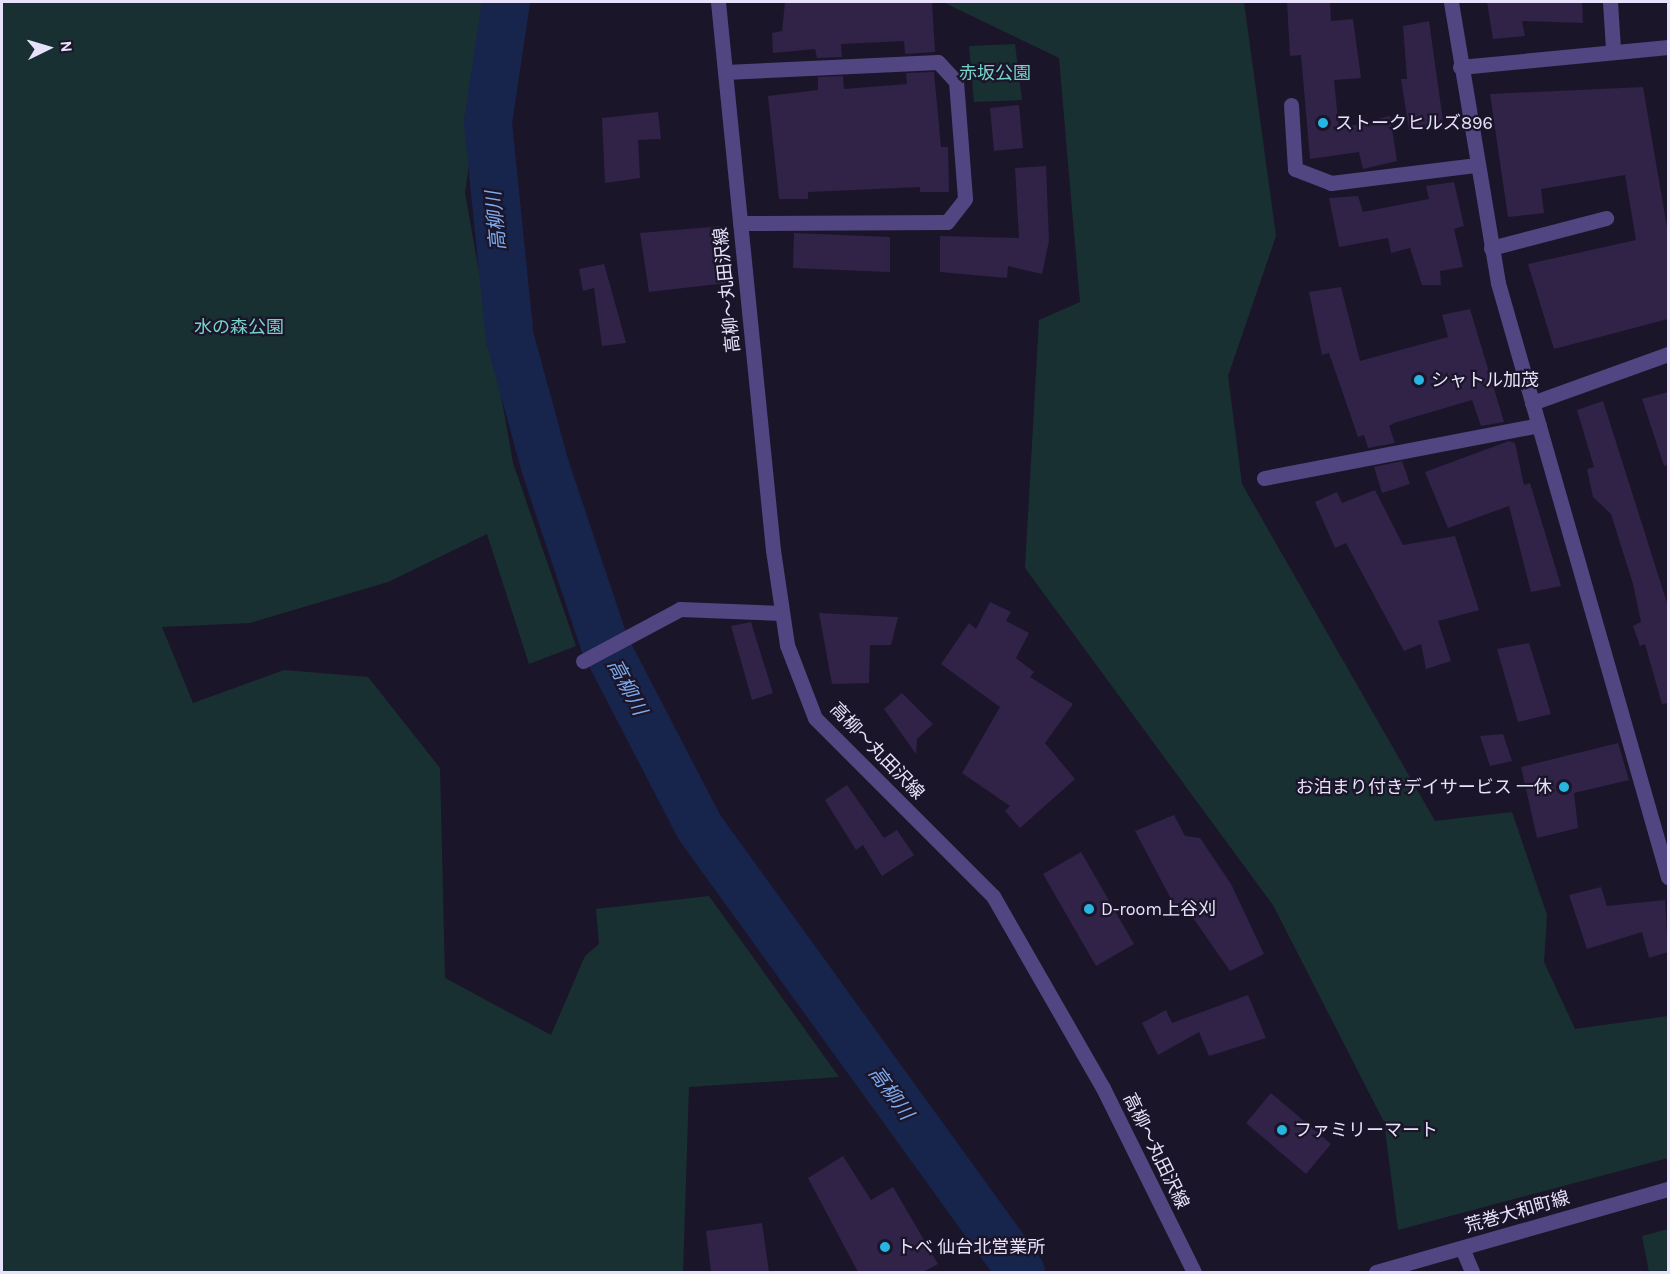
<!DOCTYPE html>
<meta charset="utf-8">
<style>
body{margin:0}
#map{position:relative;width:1670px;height:1274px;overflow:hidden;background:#1b1529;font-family:Karla,"Noto Sans JP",sans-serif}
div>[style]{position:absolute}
.green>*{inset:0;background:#193032}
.river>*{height:48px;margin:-24px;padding:0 24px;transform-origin:24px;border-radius:24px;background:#17244b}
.building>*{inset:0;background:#302347}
.minor>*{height:15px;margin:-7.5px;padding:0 7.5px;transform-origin:7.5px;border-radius:7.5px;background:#514681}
.dots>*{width:16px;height:16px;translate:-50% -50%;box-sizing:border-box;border:3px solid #1b1529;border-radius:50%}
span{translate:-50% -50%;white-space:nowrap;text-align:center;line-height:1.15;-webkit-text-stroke:4.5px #1b1529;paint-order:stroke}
.park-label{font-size:18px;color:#76d2c8}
.poi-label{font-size:18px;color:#e8e1fb}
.left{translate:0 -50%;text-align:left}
.right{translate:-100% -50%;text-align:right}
.street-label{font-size:18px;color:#e8e1fb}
.water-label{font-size:20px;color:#7daaed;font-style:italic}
.frame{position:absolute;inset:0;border:3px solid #e8e1fb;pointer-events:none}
.north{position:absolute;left:18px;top:18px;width:60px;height:60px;-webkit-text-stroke:4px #1b1529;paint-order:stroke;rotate:85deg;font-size:16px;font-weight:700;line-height:24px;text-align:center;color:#e8e1fb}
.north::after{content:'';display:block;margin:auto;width:21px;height:27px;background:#e8e1fb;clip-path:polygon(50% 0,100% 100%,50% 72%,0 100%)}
</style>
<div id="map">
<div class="green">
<i style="clip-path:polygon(2px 2px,492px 2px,465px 193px,513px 463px,576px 646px,529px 664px,487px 534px,388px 582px,250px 623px,162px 627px,193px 703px,284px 670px,368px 677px,440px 768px,445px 978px,551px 1035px,585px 956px,599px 944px,596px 909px,709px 896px,839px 1077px,689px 1087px,683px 1272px,2px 1272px)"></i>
<i style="clip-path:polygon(943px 2px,1244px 2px,1276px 236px,1228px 376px,1242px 484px,1435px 821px,1512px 812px,1547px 915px,1544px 962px,1575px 1029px,1668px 1016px,1668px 1158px,1398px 1230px,1384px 1122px,1273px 905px,1025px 568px,1039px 320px,1080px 302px,1059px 58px)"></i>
<i style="clip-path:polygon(1015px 44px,1022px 100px,974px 102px,969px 46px)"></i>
<i style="clip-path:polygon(1668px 1229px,1668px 1272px,1649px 1272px,1642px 1236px)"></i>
</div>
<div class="river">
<i style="left:506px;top:2px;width:122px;rotate:98.5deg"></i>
<i style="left:488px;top:123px;width:216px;rotate:84.2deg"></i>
<i style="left:510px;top:338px;width:133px;rotate:74.7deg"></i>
<i style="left:545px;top:466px;width:189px;rotate:71.5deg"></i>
<i style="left:605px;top:645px;width:206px;rotate:62.6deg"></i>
<i style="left:700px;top:828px;width:548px;rotate:54.13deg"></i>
</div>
<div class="building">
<i style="clip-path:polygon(785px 2px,932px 2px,935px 52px,905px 54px,904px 41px,841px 44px,842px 57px,817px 58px,815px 49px,773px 53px,772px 33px,782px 31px)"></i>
<i style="clip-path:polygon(1287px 2px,1330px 2px,1331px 21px,1353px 19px,1361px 78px,1334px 80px,1339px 129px,1390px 116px,1397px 161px,1363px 169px,1359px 152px,1310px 159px,1301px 55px,1290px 56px)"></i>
<i style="clip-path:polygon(1487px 2px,1582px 2px,1583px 23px,1522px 21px,1525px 36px,1493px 39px)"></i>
<i style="clip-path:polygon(1429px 21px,1444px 128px,1409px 130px,1401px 79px,1407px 79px,1403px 26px)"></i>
<i style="clip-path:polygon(934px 72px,941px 147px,948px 147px,949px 192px,920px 192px,920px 187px,808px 192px,808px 199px,779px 199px,768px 96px,818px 90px,818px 77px,843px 76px,844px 89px,907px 84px,906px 73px)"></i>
<i style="clip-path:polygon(1643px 87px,1668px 233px,1668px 319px,1554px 349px,1528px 264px,1636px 240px,1625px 175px,1541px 189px,1544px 213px,1508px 217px,1490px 94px)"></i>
<i style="clip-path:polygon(1019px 105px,1023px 148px,994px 151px,990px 108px)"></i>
<i style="clip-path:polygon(658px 112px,661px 139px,638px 140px,640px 178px,605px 183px,602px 118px)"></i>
<i style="clip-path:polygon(1046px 166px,1049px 241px,1042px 274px,1008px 266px,1007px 278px,940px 272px,940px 236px,1019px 238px,1015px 168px)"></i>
<i style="clip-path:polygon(1454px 182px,1464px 226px,1454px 229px,1463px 267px,1440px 271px,1441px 285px,1422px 285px,1410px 248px,1391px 253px,1388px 238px,1339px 247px,1329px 198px,1358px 196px,1363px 212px,1429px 199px,1426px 186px)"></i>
<i style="clip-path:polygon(722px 226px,727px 283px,649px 292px,640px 233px)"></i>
<i style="clip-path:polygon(794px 233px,890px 237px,890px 272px,793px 268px)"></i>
<i style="clip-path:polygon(604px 264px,610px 285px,626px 343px,602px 346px,594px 288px,583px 291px,579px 269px)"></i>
<i style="clip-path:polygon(1341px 287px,1360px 361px,1448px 337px,1442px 315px,1470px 309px,1504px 422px,1481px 426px,1472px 400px,1394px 423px,1389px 426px,1395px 443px,1368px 448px,1364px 435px,1358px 437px,1329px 353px,1322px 355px,1309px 292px)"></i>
<i style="clip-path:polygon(1668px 392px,1668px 465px,1664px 466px,1642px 399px)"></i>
<i style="clip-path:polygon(1603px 401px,1668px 606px,1668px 703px,1662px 704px,1645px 644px,1640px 646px,1633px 626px,1641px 622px,1633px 584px,1611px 514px,1593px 497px,1587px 469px,1594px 467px,1577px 410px)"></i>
<i style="clip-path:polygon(1509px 441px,1515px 443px,1524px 485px,1530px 483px,1561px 586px,1531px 592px,1509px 506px,1448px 528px,1425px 472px)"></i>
<i style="clip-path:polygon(1402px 461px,1410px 484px,1382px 493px,1374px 467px)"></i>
<i style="clip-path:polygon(1375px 490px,1403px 545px,1455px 536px,1479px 610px,1438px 621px,1451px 661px,1426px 669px,1421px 644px,1404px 651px,1346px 543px,1335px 548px,1315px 502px,1337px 492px,1342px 503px)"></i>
<i style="clip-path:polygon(990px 602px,1011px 612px,1006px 621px,1029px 633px,1016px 658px,1034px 672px,1030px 677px,1073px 704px,1045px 743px,1075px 779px,1020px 828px,1005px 811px,1010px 806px,962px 773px,1000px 707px,941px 664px,969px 623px,976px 629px)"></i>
<i style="clip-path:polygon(819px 613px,898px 617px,891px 645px,870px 645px,869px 683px,832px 684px)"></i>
<i style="clip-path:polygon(751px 622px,773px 693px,752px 700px,731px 626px)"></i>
<i style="clip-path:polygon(1529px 643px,1551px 714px,1518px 722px,1497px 649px)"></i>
<i style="clip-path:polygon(902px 693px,933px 724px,917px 739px,916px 754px,884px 709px)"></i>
<i style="clip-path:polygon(1503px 734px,1512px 761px,1490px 766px,1480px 736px)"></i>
<i style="clip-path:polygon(1618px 743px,1629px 780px,1574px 793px,1578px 828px,1537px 838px,1521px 767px)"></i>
<i style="clip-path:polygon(847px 785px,884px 838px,897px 830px,914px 855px,882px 876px,863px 845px,856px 850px,825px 800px)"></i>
<i style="clip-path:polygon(1174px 815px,1185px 836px,1200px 838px,1231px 884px,1264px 954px,1230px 971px,1191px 915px,1178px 912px,1135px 831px)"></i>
<i style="clip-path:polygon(1081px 852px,1134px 944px,1096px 966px,1043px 874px)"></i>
<i style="clip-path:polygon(1601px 887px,1607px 906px,1665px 900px,1668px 952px,1649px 958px,1642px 932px,1587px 949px,1569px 895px)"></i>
<i style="clip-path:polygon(1248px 995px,1266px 1038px,1209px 1056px,1199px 1032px,1158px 1055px,1142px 1023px,1166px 1010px,1172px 1023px)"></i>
<i style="clip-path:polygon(1271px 1093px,1331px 1144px,1306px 1174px,1246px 1123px)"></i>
<i style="clip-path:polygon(843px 1156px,871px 1200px,893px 1187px,938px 1264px,923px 1272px,858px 1272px,808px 1178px)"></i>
<i style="clip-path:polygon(762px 1223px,769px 1272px,711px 1272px,706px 1231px)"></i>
</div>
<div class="minor">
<i style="left:718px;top:2px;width:551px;rotate:84.27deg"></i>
<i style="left:773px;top:550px;width:96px;rotate:81.6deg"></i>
<i style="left:787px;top:645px;width:78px;rotate:69deg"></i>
<i style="left:815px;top:718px;width:252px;rotate:45deg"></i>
<i style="left:993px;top:896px;width:221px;rotate:60.2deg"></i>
<i style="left:1103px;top:1088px;width:205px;rotate:63.7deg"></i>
<i style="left:1451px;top:2px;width:285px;rotate:80.5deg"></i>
<i style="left:1498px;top:283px;width:618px;rotate:74.03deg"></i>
<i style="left:1610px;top:2px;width:47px;rotate:86.3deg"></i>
<i style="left:1460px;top:67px;width:209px;rotate:-5.5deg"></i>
<i style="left:725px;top:72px;width:213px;rotate:-2.7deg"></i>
<i style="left:938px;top:62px;width:26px;rotate:47deg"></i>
<i style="left:956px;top:81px;width:118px;rotate:85.6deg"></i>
<i style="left:965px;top:199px;width:29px;rotate:128deg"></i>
<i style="left:947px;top:222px;width:207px;rotate:179.7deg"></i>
<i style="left:1291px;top:105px;width:64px;rotate:86.4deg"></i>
<i style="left:1295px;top:169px;width:39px;rotate:21deg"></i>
<i style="left:1331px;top:183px;width:145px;rotate:-7.1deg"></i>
<i style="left:1491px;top:248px;width:119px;rotate:-14.6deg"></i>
<i style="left:1532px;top:403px;width:145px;rotate:-19.8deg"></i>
<i style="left:1264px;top:478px;width:280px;rotate:-10.9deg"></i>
<i style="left:583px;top:661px;width:110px;rotate:-28.2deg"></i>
<i style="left:680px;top:609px;width:102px;rotate:2.2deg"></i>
<i style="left:1462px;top:1248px;width:26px;rotate:67deg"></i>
<i style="left:1376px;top:1272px;width:304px;rotate:-15.9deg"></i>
</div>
<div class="dots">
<i style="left:1323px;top:123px;background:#27b5e1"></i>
<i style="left:1419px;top:380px;background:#27b5e1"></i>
<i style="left:1564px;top:787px;background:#27b5e1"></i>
<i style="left:1089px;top:909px;background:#27b5e1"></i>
<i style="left:1282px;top:1130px;background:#27b5e1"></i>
<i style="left:885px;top:1247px;background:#27b5e1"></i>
</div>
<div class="park-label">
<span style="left:995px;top:73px">赤坂公園</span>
<span style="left:239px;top:327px">水の森公園</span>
</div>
<div class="poi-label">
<span class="left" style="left:1335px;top:123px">ストークヒルズ896</span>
<span class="left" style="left:1431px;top:380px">シャトル加茂</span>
<span class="right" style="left:1552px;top:787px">お泊まり付きデイサービス 一休</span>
<span class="left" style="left:1101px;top:909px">D-room上谷刈</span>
<span class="left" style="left:1294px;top:1130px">ファミリーマート</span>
<span class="left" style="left:897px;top:1247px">トベ 仙台北営業所</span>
</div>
<div class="street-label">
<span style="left:727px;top:290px;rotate:-96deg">高柳～丸田沢線</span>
<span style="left:877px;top:751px;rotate:46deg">高柳～丸田沢線</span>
<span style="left:1156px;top:1151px;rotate:64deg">高柳～丸田沢線</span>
<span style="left:1517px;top:1212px;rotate:-16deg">荒巻大和町線</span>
</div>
<div class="water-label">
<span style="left:496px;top:221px;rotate:-95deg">高柳川</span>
<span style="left:627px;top:687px;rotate:62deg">高柳川</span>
<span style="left:891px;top:1093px;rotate:54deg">高柳川</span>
</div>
<div class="frame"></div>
<div class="north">N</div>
</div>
